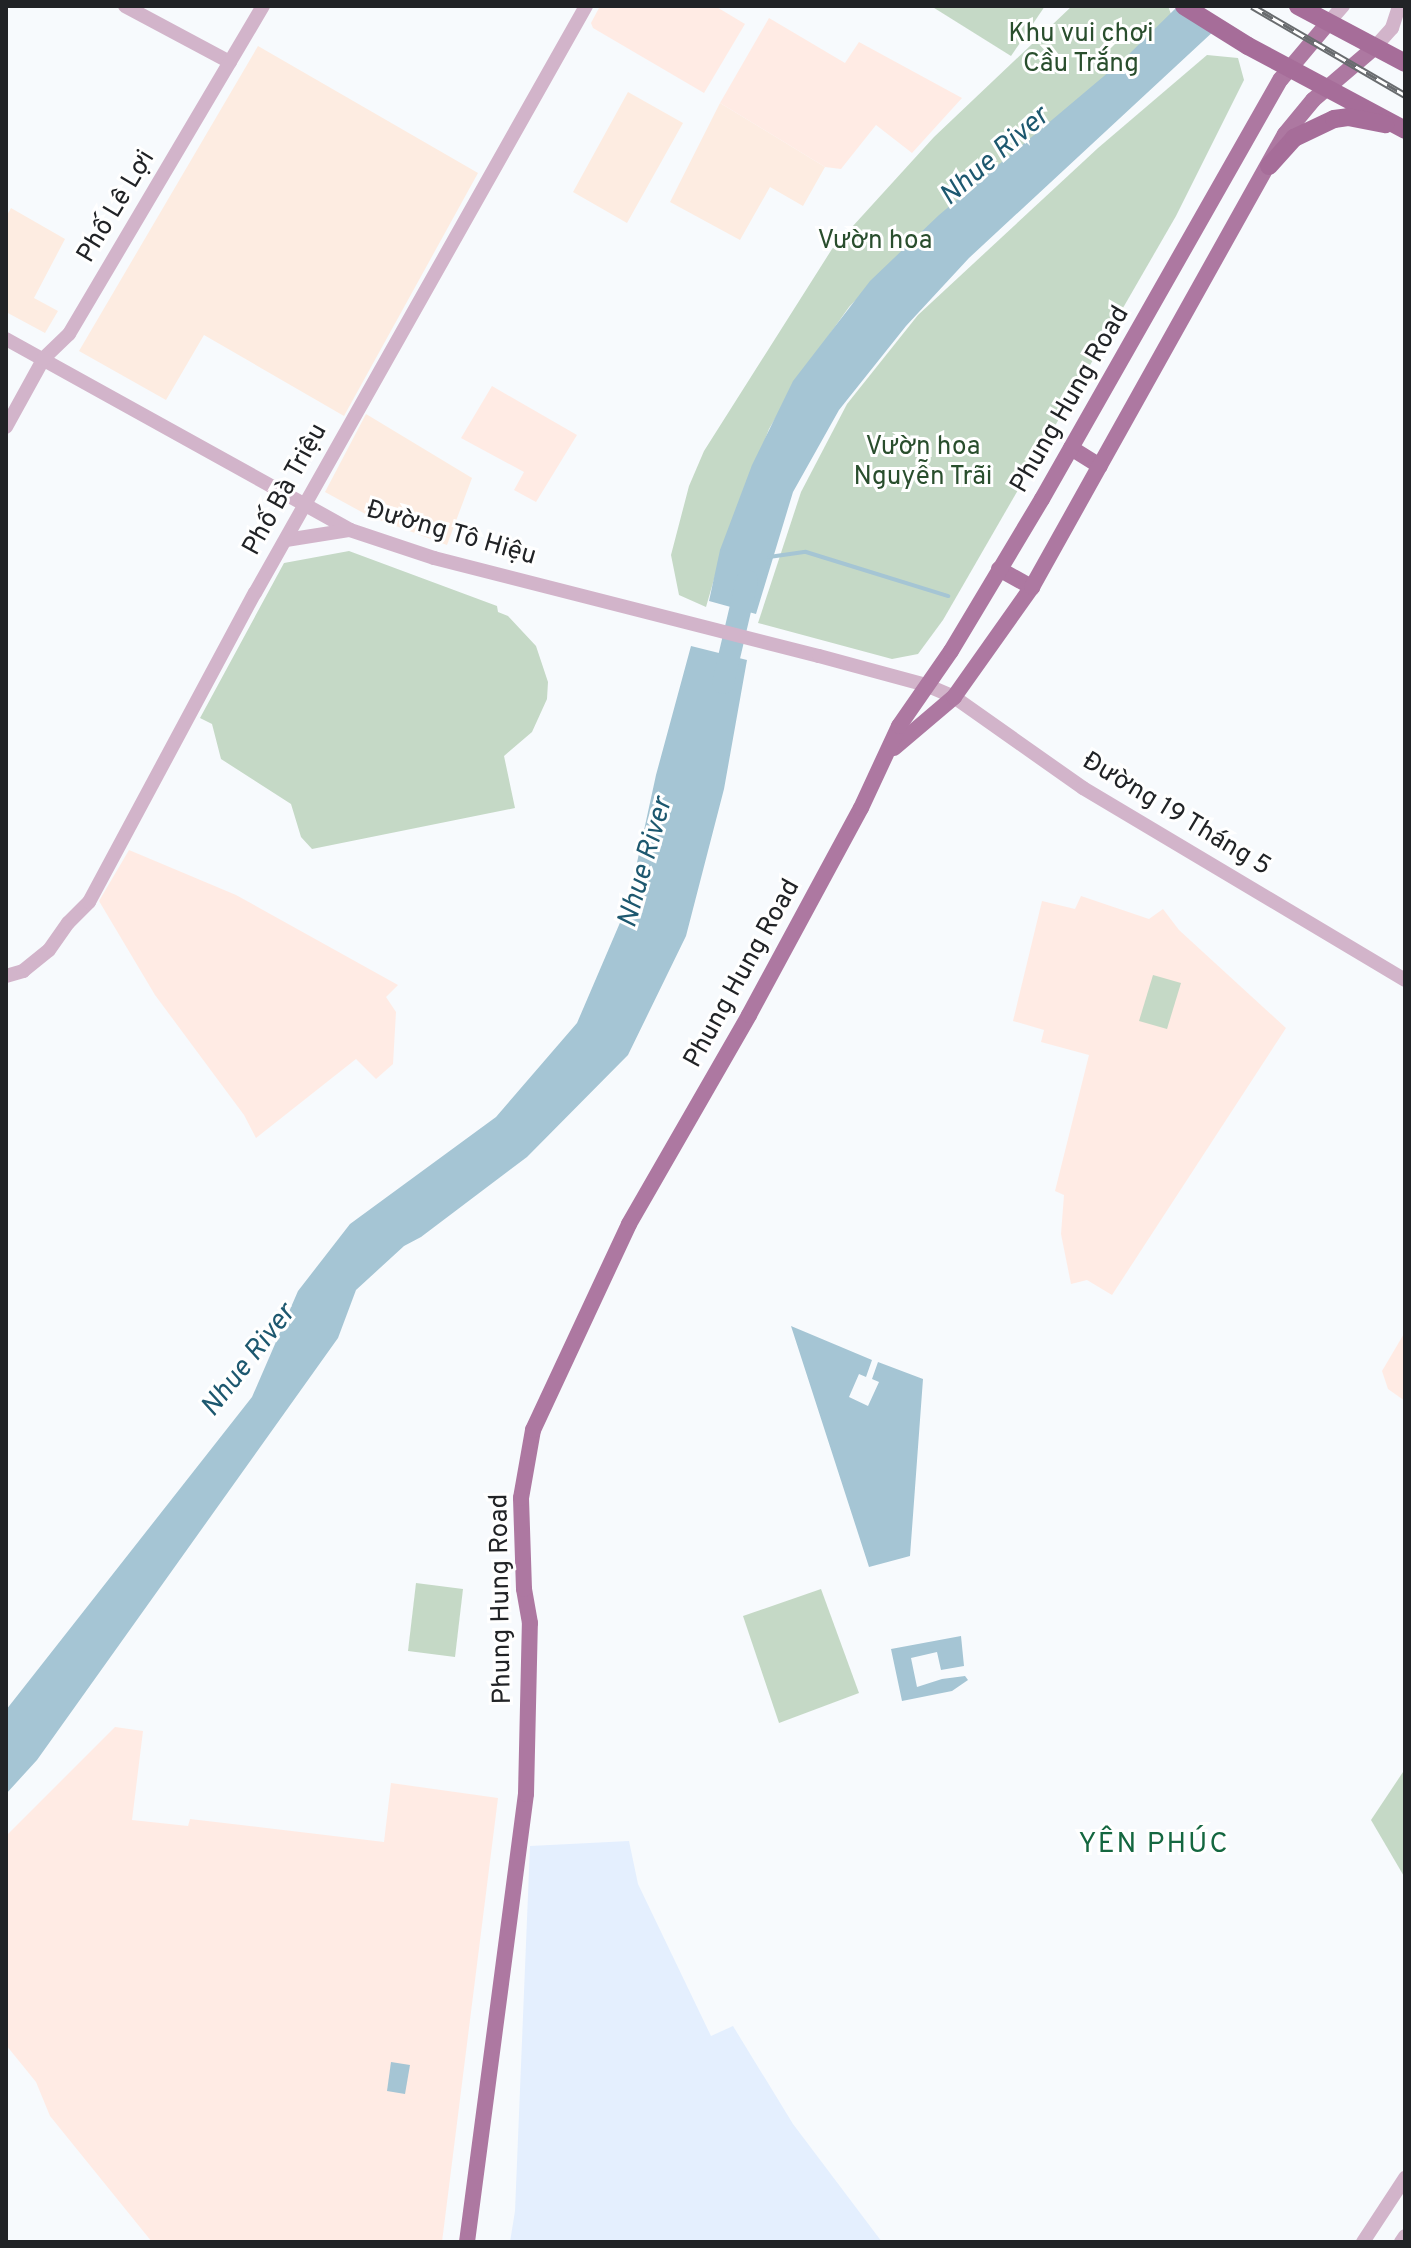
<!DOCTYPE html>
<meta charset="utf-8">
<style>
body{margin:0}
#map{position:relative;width:1411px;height:2248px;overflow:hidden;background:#f7fafd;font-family:Overpass,sans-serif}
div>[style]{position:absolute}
.commercial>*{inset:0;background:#fdece1}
.built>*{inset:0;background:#e4effe}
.education>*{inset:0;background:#ffebe4}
.green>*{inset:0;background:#c5d9c6}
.water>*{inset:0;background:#a5c5d4}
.stream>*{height:4px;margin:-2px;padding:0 2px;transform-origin:2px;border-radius:2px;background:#a5c5d4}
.river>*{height:22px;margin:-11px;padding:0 11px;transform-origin:11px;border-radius:11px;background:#a5c5d4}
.tertiary>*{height:14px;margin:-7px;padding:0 7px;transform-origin:7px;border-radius:7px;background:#d2b4ca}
.primary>*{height:16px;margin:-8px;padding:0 8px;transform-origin:8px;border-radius:8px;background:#ad78a1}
.trunk>*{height:18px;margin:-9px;padding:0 9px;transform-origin:9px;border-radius:9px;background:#a66d99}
.rail>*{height:7px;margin-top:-3.5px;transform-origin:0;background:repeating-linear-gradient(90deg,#fff 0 12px,#696c6f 0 24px);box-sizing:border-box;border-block:2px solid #696c6f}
span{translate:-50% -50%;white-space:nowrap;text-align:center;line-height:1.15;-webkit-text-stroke:6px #fff;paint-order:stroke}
.park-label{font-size:26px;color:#294e2d}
.street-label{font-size:26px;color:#212326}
.water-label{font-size:28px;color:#1d586f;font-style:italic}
.neighbourhood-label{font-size:28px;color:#146740;letter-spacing:2px}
.frame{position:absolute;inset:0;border:8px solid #212326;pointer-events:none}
</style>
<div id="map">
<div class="commercial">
<i style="clip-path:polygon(258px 46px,478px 173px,344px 416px,204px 335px,166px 400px,79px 351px)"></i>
<i style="clip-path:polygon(628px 92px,683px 123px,627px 223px,573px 192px)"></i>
<i style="clip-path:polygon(720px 103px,825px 167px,803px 206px,770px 187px,740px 240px,670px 202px)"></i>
<i style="clip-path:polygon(11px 208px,65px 239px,34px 298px,58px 311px,45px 333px,6px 312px,6px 217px)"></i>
<i style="clip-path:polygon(366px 414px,472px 478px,447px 545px,369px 516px,325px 492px)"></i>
</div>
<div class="built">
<i style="clip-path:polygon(629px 1841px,638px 1884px,711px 2036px,733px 2026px,793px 2124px,882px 2242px,510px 2242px,515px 2211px,530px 1846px)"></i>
</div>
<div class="education">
<i style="clip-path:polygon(600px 6px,715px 6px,745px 24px,704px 93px,593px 28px,591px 23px)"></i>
<i style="clip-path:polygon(769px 18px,845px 63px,859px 42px,962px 98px,912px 153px,876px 125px,841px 169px,825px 167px,720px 103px)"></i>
<i style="clip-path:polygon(492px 386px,577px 435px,536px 502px,514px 490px,524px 472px,461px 438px)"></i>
<i style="clip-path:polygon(129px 850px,236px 895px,398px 985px,386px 997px,396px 1012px,393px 1064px,376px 1079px,356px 1059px,256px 1138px,244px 1115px,155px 995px,99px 901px)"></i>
<i style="clip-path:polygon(1081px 896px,1149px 919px,1163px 909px,1179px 930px,1286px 1028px,1112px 1295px,1087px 1280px,1071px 1284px,1061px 1234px,1064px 1195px,1055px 1191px,1089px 1055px,1041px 1042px,1044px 1030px,1013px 1021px,1042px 901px,1075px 909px)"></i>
<i style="clip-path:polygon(1405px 1332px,1405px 1401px,1388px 1389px,1382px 1371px)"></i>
<i style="clip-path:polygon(115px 1727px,143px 1731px,132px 1820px,188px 1826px,190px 1819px,384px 1842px,391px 1783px,498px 1798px,442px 2242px,152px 2242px,50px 2116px,36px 2082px,6px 2045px,6px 1836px)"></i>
</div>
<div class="green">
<i style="clip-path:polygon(931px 6px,1045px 6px,1011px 56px)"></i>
<i style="clip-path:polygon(1072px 6px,1168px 6px,1171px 14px,1126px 62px,916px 238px,849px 307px,800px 376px,769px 429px,721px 555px,706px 607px,679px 595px,671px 555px,689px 486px,704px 451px,832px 249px,934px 137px)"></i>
<i style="clip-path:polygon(1207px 55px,1238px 58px,1244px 80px,1176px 216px,943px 620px,918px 654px,892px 659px,758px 623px,801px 492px,847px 404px,918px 315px,1098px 148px)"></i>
<i style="clip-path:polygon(349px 551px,497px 606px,498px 612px,508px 616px,536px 646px,548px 682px,547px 699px,532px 732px,504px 756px,515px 808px,312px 849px,301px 837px,291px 804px,221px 759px,212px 724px,200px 718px,284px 563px)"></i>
<i style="clip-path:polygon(1153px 975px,1181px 983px,1167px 1029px,1139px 1021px)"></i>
<i style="clip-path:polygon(416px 1583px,463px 1589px,455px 1657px,408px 1651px)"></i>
<i style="clip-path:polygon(821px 1589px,859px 1693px,779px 1723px,743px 1616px)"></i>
<i style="clip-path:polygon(1405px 1769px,1405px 1878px,1371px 1820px)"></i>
</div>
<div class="water">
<i style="clip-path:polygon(1178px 6px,1216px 29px,969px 258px,906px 326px,839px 410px,793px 492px,756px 614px,709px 601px,720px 550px,752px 465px,793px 381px,870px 281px,939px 215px,1123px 60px)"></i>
<i style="clip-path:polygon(691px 646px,747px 660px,724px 789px,686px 936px,628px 1055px,527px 1157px,421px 1237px,404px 1246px,356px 1290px,338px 1338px,37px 1760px,6px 1794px,6px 1710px,252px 1397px,298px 1291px,350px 1224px,496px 1117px,577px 1023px,628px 904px,656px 775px)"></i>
<i style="clip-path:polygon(791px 1326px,872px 1360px,866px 1377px,859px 1374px,849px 1397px,868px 1406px,879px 1382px,872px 1379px,878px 1362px,923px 1379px,910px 1556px,869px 1567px)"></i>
<i style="clip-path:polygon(961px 1636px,964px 1666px,941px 1670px,937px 1652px,911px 1658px,917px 1687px,942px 1679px,965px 1676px,968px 1680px,952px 1691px,902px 1701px,891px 1649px)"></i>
<i style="clip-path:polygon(391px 2062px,410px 2065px,405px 2094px,387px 2091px)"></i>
</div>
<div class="stream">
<i style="left:769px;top:557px;width:37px;rotate:-8deg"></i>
<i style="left:806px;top:552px;width:149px;rotate:17.2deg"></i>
</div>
<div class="river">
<i style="left:723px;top:683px;width:105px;rotate:-76.8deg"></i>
</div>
<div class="tertiary">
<i style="left:125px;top:6px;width:119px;rotate:28.1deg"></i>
<i style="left:1328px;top:23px;width:23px;rotate:-49deg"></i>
<i style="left:1375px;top:47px;width:25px;rotate:-48deg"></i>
<i style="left:1392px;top:28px;width:23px;rotate:-72deg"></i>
<i style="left:6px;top:339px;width:393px;rotate:29deg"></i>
<i style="left:350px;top:530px;width:89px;rotate:18.4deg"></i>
<i style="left:434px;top:558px;width:397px;rotate:14.3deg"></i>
<i style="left:819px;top:656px;width:111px;rotate:15.2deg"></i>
<i style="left:926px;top:685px;width:30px;rotate:23deg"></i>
<i style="left:954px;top:697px;width:158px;rotate:35.2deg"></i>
<i style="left:1083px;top:788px;width:375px;rotate:30.8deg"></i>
<i style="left:6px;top:427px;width:79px;rotate:-61.2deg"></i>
<i style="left:44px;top:358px;width:35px;rotate:-44deg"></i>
<i style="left:69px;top:334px;width:381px;rotate:-59.4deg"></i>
<i style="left:286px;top:540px;width:65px;rotate:-8.9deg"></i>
<i style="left:6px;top:976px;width:18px;rotate:-16deg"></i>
<i style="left:23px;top:971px;width:33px;rotate:-39deg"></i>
<i style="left:49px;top:950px;width:33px;rotate:-55deg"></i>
<i style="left:68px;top:923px;width:30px;rotate:-45deg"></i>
<i style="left:89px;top:902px;width:351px;rotate:-61.8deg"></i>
<i style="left:255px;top:593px;width:674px;rotate:-60.58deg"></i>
<i style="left:1363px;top:2242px;width:77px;rotate:-56.7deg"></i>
<i style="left:1401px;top:2242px;width:7px;rotate:-56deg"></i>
</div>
<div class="primary">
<i style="left:1071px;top:448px;width:34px;rotate:32deg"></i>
<i style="left:999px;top:569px;width:38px;rotate:29deg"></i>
<i style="left:894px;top:748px;width:79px;rotate:-40.4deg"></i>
<i style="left:954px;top:697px;width:135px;rotate:-54.7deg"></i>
<i style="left:1032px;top:587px;width:519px;rotate:-60.82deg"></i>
<i style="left:1285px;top:134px;width:44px;rotate:-50.5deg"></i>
<i style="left:1313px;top:100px;width:82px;rotate:-40.5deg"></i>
<i style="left:467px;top:2242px;width:452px;rotate:-82.5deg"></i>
<i style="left:526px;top:1794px;width:171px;rotate:-88.7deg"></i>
<i style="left:530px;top:1623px;width:35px;rotate:-100deg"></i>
<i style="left:524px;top:1589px;width:91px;rotate:-91.9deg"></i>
<i style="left:521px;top:1498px;width:69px;rotate:-80deg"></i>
<i style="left:533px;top:1430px;width:227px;rotate:-65deg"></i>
<i style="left:629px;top:1224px;width:241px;rotate:-60.1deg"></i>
<i style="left:749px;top:1015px;width:235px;rotate:-61.6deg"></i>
<i style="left:861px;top:808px;width:90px;rotate:-65.1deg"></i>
<i style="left:899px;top:726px;width:91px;rotate:-55.3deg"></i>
<i style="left:951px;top:651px;width:177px;rotate:-59.1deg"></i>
<i style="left:1042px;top:499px;width:483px;rotate:-60.4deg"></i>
<i style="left:1281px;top:79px;width:73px;rotate:-50deg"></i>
</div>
<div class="trunk">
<i style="left:1184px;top:6px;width:75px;rotate:32deg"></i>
<i style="left:1248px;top:46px;width:178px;rotate:28.1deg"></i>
<i style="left:1298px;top:6px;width:121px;rotate:28deg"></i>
<i style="left:1269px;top:166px;width:38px;rotate:-48deg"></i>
<i style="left:1294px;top:138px;width:44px;rotate:-25.4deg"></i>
<i style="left:1334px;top:119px;width:14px;rotate:-8deg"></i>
<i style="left:1348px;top:117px;width:38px;rotate:11deg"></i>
</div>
<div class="rail">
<i style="left:1252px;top:6px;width:177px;rotate:30.2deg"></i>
</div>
<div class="park-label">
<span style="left:1081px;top:50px">Khu vui chơi<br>Cầu Trắng</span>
<span style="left:875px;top:242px">Vườn hoa</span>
<span style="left:923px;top:463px">Vườn hoa<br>Nguyễn Trãi</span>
</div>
<div class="street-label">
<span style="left:117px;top:207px;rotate:-59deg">Phố Lê Lợi</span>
<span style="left:1071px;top:400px;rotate:-60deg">Phung Hung Road</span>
<span style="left:286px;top:490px;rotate:-61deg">Phố Bà Triệu</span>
<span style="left:451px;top:534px;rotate:16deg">Đường Tô Hiệu</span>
<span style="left:1176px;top:815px;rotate:31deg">Đường 19 Tháng 5</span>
<span style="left:743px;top:974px;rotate:-61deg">Phung Hung Road</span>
<span style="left:502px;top:1599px;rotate:-91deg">Phung Hung Road</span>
</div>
<div class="water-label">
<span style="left:995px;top:157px;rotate:-41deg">Nhue River</span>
<span style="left:646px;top:863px;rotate:-74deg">Nhue River</span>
<span style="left:249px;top:1361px;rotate:-52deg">Nhue River</span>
</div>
<div class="neighbourhood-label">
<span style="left:1154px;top:1845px">YÊN PHÚC</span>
</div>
<div class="frame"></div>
</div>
